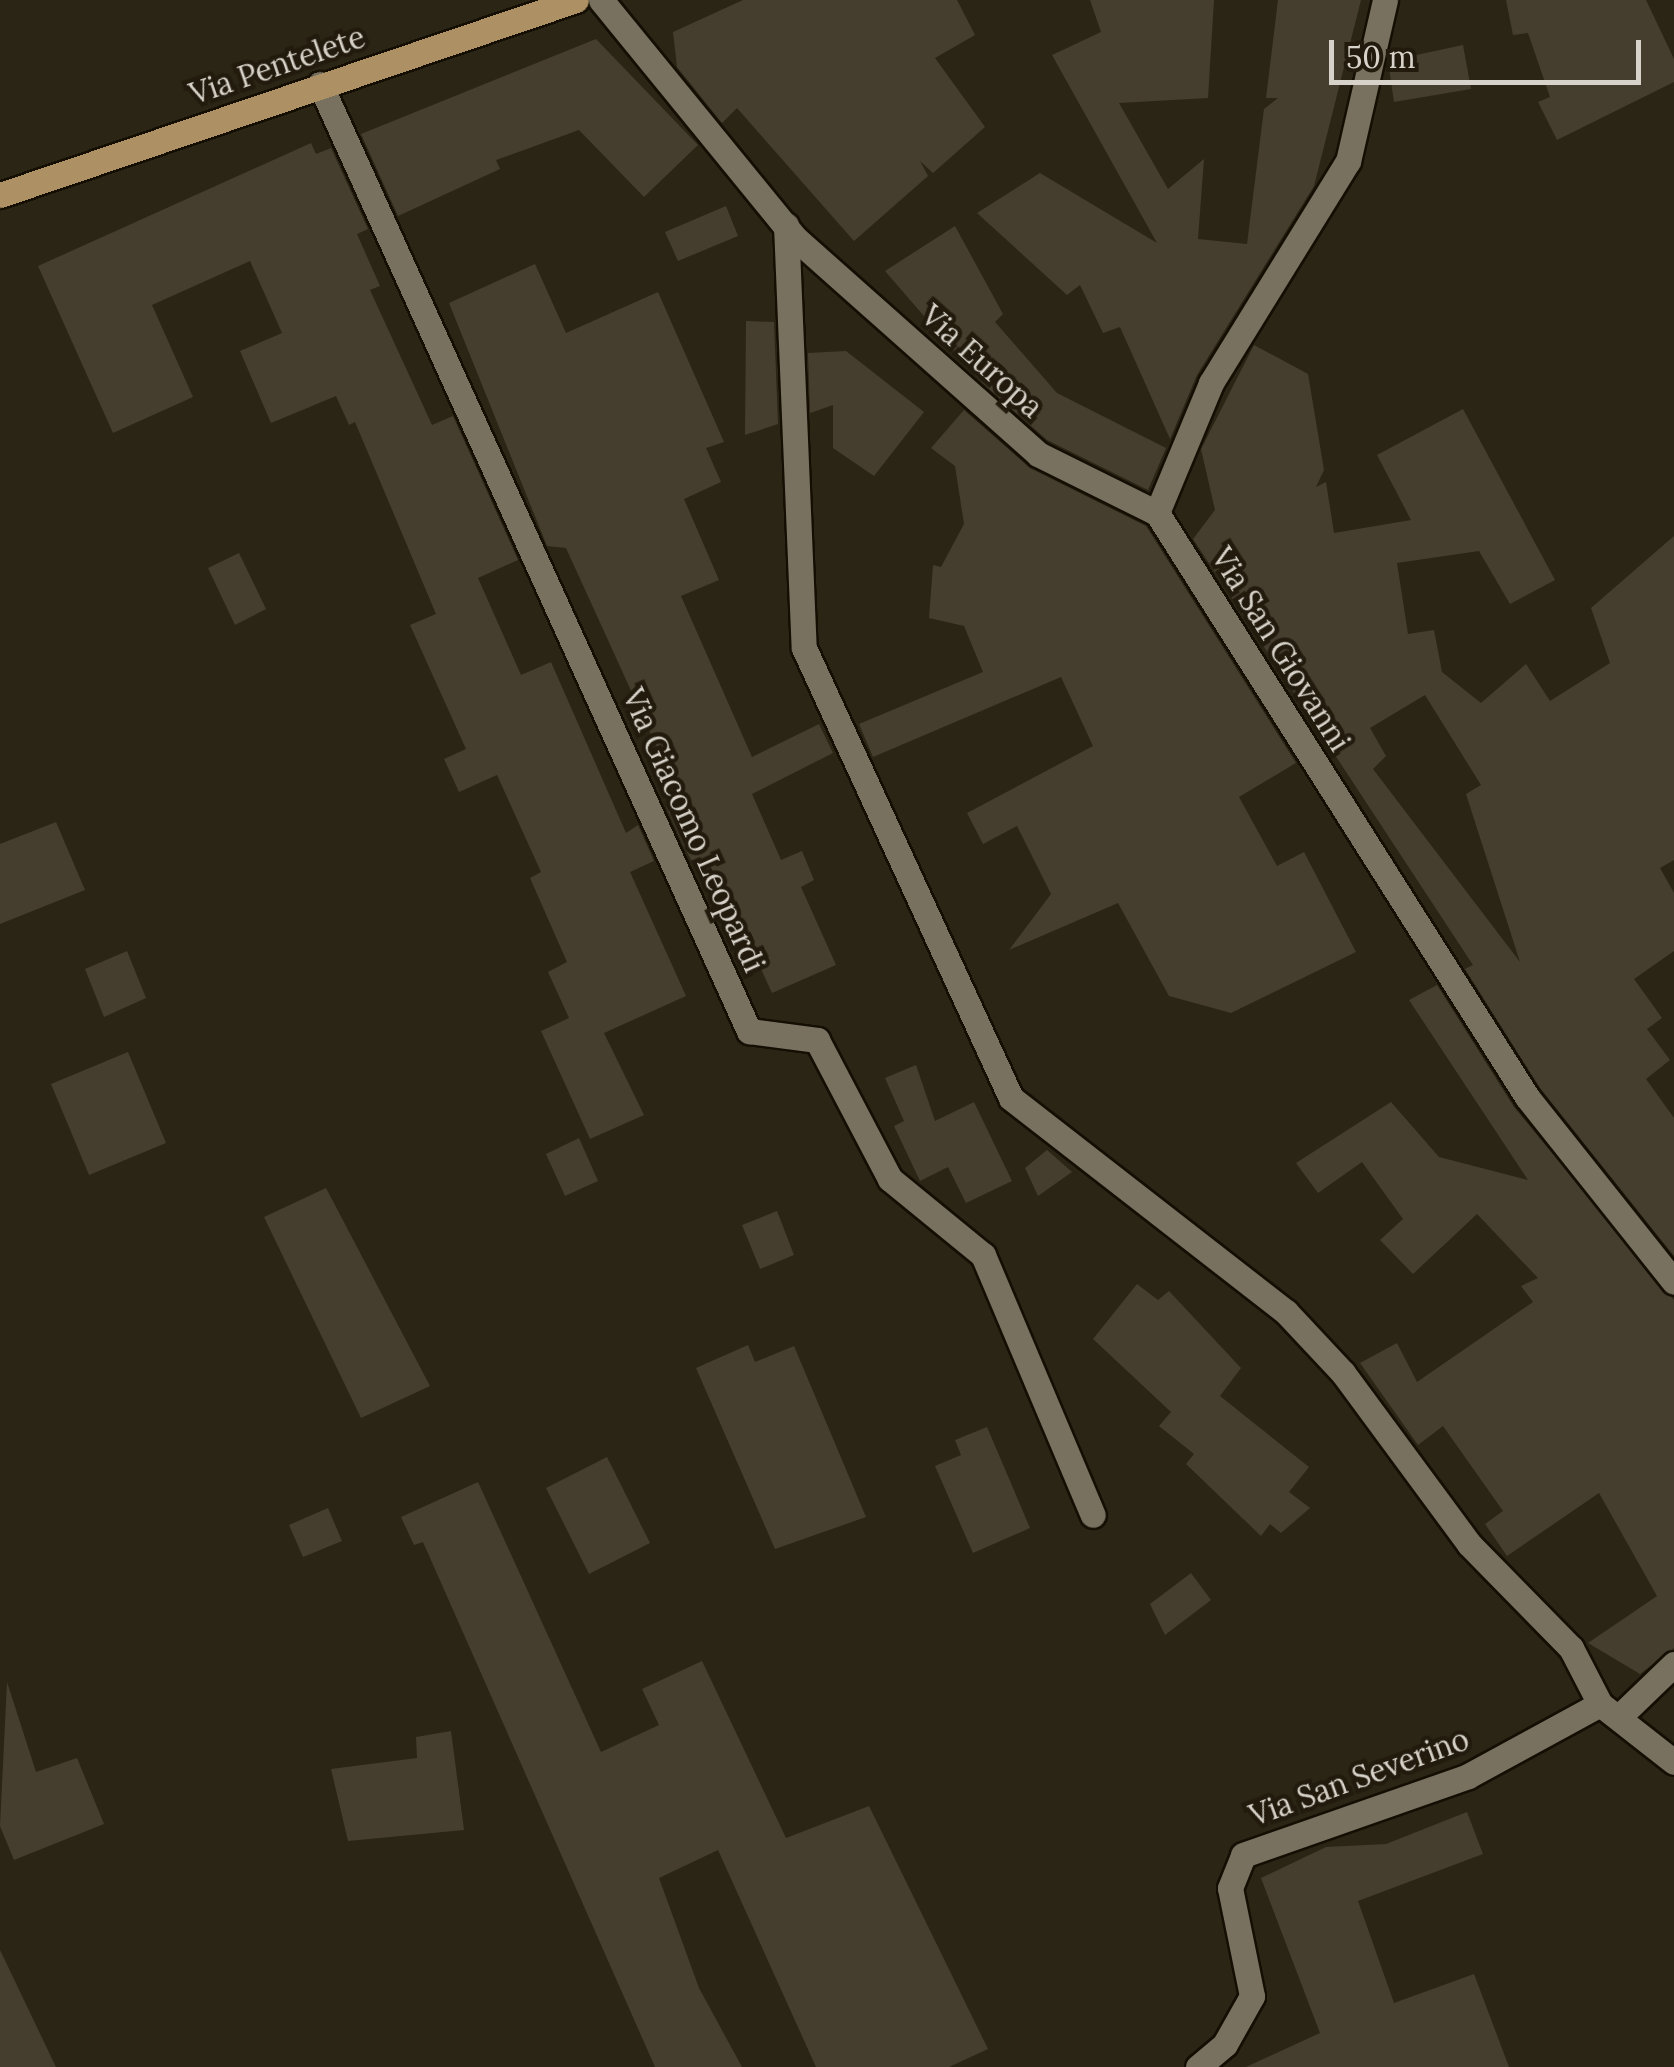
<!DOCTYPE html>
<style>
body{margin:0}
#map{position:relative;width:1674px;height:2067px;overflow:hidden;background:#2b2516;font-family:Lora,serif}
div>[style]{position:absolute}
.building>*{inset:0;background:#453e2f}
.roads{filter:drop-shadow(2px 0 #140e03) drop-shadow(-2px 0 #140e03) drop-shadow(0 2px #140e03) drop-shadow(0 -2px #140e03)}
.minor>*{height:25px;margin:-12.5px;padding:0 12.5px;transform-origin:12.5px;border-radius:12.5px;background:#787160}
.major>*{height:25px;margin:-12.5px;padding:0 12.5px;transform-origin:12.5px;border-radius:12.5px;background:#ad9064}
span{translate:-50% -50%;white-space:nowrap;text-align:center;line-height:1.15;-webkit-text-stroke:9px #221b0d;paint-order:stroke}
.street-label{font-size:30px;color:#d8d3ca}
.scale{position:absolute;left:1329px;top:40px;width:312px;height:45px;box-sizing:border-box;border:5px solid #d8d3ca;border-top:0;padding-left:12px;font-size:30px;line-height:35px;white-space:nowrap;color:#d8d3ca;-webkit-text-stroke:8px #221b0d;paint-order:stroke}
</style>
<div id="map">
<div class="building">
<i style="clip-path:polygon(743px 0,957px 0,975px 35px,935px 58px,985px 127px,933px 173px,920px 161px,928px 176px,854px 241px,737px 108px,722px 123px,677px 67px,673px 32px)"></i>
<i style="clip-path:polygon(1090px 0,1214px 0,1208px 98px,1119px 103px,1168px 189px,1204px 159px,1198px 239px,1247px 244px,1264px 109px,1278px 98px,1266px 98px,1278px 0,1361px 0,1314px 186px,1197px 375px,1170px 439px,1120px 327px,1103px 333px,1080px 285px,1067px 295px,977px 213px,1040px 173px,1157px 243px,1052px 55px,1101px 32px)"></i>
<i style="clip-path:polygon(1506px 0,1646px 0,1674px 59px,1674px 82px,1557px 140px,1538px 102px,1550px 97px,1528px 33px,1513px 35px)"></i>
<i style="clip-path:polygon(596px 39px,698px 145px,644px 197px,579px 130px,496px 160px,500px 169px,398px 216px,361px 134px)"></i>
<i style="clip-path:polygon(1463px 45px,1471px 89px,1394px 102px,1388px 61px)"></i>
<i style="clip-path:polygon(311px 143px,316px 154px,331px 148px,368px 229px,357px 234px,380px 286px,370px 290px,432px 425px,453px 416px,518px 560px,478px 578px,521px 675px,551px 662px,626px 833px,638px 825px,654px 861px,630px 872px,686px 996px,604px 1033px,644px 1115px,590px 1139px,541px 1031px,569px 1018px,548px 972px,567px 962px,530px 878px,541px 872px,497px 775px,459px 792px,444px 759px,466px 749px,410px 625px,436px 614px,355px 422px,349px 425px,336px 396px,271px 423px,240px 351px,282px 333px,250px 261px,152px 305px,193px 397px,113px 433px,38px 266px)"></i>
<i style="clip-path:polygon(726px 206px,738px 236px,678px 261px,665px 232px)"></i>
<i style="clip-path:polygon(955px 226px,1003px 314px,995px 322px,1057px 393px,1166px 448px,1148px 490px,1047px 440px,981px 382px,885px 271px)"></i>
<i style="clip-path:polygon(535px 264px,566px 333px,658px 292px,724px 442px,706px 448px,721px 482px,684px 499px,719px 580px,681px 596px,752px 757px,819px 724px,833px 753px,752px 794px,781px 860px,802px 851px,814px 880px,801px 887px,836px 965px,772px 993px,727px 895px,714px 901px,684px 847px,666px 807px,680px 798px,566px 548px,547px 546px,449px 303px)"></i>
<i style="clip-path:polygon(746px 321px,774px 322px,778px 424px,745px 435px)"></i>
<i style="clip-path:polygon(evenodd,1254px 345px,1308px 374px,1324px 470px,1316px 487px,1326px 482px,1334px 533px,1411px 520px,1377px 455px,1463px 409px,1555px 580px,1510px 604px,1479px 551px,1397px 563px,1408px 634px,1434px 630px,1442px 672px,1481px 703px,1526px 664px,1550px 701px,1610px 663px,1591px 608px,1674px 536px,1674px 860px,1660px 868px,1674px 893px,1674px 951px,1634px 979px,1662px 1018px,1647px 1029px,1670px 1060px,1646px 1079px,1674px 1118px,1674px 1256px,1540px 1088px,1465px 969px,1473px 965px,1193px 539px,1215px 510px,1201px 449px,1254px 345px,1425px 695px,1481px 785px,1466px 794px,1520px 962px,1373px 769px,1386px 756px,1370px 728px,1425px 695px)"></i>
<i style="clip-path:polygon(846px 351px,924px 412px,874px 476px,833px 448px,833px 405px,810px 413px,808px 353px)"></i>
<i style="clip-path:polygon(964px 410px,1030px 468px,1146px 526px,1296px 763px,1239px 797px,1277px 866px,1304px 852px,1356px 952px,1231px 1013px,1169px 996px,1118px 903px,1009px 950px,1051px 894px,1017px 826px,983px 844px,967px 813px,1093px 746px,1061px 677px,873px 757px,859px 724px,983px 672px,964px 626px,929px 618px,933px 565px,941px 567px,964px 524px,955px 466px,931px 448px)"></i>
<i style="clip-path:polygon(239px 553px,266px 609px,235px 625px,208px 568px)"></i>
<i style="clip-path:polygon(56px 822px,85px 890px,0 924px,0 844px)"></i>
<i style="clip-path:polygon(127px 951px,146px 998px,104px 1017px,85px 969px)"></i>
<i style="clip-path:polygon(1437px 985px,1514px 1107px,1674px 1300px,1674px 1648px,1640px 1674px,1588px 1643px,1657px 1596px,1599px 1493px,1507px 1556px,1485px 1524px,1503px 1511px,1443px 1426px,1418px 1445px,1360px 1363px,1397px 1343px,1417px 1382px,1533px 1302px,1521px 1286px,1538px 1278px,1477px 1214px,1413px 1274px,1380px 1240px,1403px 1219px,1362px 1162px,1318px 1193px,1296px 1163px,1391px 1102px,1439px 1157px,1528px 1180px,1409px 1000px)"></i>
<i style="clip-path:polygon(128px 1052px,166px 1143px,89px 1175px,51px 1084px)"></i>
<i style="clip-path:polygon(916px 1065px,935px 1121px,974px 1102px,1012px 1181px,966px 1203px,948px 1167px,920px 1181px,894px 1126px,904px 1121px,885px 1078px)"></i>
<i style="clip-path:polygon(579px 1138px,598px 1181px,565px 1196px,546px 1154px)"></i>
<i style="clip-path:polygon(1047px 1150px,1072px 1172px,1038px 1196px,1025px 1168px)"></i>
<i style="clip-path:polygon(326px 1188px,430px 1386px,361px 1418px,264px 1217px)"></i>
<i style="clip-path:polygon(777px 1211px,794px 1255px,760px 1269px,742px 1225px)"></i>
<i style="clip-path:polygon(1137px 1284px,1158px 1300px,1169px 1291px,1241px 1368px,1220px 1396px,1309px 1467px,1289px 1492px,1310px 1508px,1281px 1533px,1270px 1524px,1261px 1536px,1186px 1464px,1194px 1454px,1159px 1426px,1171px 1412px,1093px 1339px)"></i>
<i style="clip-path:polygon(748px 1345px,755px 1362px,794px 1346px,866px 1517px,775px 1549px,696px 1368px)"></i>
<i style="clip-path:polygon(987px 1427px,1030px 1528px,973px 1553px,935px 1466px,961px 1455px,955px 1440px)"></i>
<i style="clip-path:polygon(607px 1457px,650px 1543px,589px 1574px,546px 1488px)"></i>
<i style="clip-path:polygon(478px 1482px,601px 1752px,659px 1725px,642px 1689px,702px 1661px,786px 1838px,869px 1806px,988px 2049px,949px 2067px,816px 2067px,718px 1850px,659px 1878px,699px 1988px,742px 2067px,655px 2067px,423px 1542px,414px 1545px,401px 1517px)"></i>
<i style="clip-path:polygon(328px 1508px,342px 1541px,303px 1557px,289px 1525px)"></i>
<i style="clip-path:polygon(1191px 1573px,1211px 1600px,1165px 1635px,1150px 1604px)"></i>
<i style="clip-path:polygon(7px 1682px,36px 1772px,77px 1758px,104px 1824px,14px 1860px,0 1826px)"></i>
<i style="clip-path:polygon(451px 1731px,464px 1830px,348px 1841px,331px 1769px,417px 1758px,416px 1737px)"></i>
<i style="clip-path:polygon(1467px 1812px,1483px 1854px,1358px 1901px,1394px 2003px,1474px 1974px,1509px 2067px,1246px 2067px,1320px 2033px,1261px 1878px,1326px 1847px,1386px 1844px)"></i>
<i style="clip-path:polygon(0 1950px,56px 2067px,0 2067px)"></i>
</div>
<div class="roads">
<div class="minor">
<i style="left:601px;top:0;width:307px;rotate:50.8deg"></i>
<i style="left:795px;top:238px;width:325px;rotate:41.6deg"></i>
<i style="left:1038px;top:454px;width:133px;rotate:26.4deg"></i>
<i style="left:1385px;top:0;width:165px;rotate:102.9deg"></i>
<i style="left:1348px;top:161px;width:261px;rotate:121.7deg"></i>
<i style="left:1211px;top:383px;width:141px;rotate:112.6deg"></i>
<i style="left:1157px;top:513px;width:691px;rotate:57.64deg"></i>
<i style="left:1527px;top:1097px;width:236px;rotate:51.5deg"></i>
<i style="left:320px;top:84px;width:1040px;rotate:65.63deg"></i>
<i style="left:749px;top:1031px;width:69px;rotate:7.5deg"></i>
<i style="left:817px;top:1040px;width:157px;rotate:62.3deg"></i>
<i style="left:890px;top:1179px;width:120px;rotate:39.3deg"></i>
<i style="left:983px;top:1255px;width:282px;rotate:67.1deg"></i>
<i style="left:786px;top:225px;width:423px;rotate:87.6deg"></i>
<i style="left:804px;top:648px;width:495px;rotate:65.3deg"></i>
<i style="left:1011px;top:1098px;width:348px;rotate:37.9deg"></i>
<i style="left:1286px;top:1312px;width:83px;rotate:46.9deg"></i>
<i style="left:1343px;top:1373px;width:212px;rotate:53.6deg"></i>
<i style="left:1469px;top:1544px;width:146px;rotate:45.6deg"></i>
<i style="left:1571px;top:1648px;width:63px;rotate:62.6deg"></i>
<i style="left:1600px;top:1704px;width:94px;rotate:38.1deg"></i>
<i style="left:1622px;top:1714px;width:72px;rotate:-43.9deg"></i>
<i style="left:1198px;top:2067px;width:35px;rotate:-40deg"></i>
<i style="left:1225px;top:2044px;width:55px;rotate:-60.6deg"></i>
<i style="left:1252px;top:1996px;width:110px;rotate:-101.5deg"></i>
<i style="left:1230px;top:1888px;width:35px;rotate:-68deg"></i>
<i style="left:1243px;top:1855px;width:238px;rotate:-19.3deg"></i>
<i style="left:1468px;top:1776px;width:150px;rotate:-28.6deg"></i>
</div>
<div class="major">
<i style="left:0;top:195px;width:608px;rotate:-18.7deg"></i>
</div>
</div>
<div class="street-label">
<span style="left:277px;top:65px;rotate:-19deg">Via Pentelete</span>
<span style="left:982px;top:361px;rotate:42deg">Via Europa</span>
<span style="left:1281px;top:649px;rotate:58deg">Via San Giovanni</span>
<span style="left:694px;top:830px;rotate:66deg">Via Giacomo Leopardi</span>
<span style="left:1359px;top:1777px;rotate:-20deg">Via San Severino</span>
</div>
<div class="scale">50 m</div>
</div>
